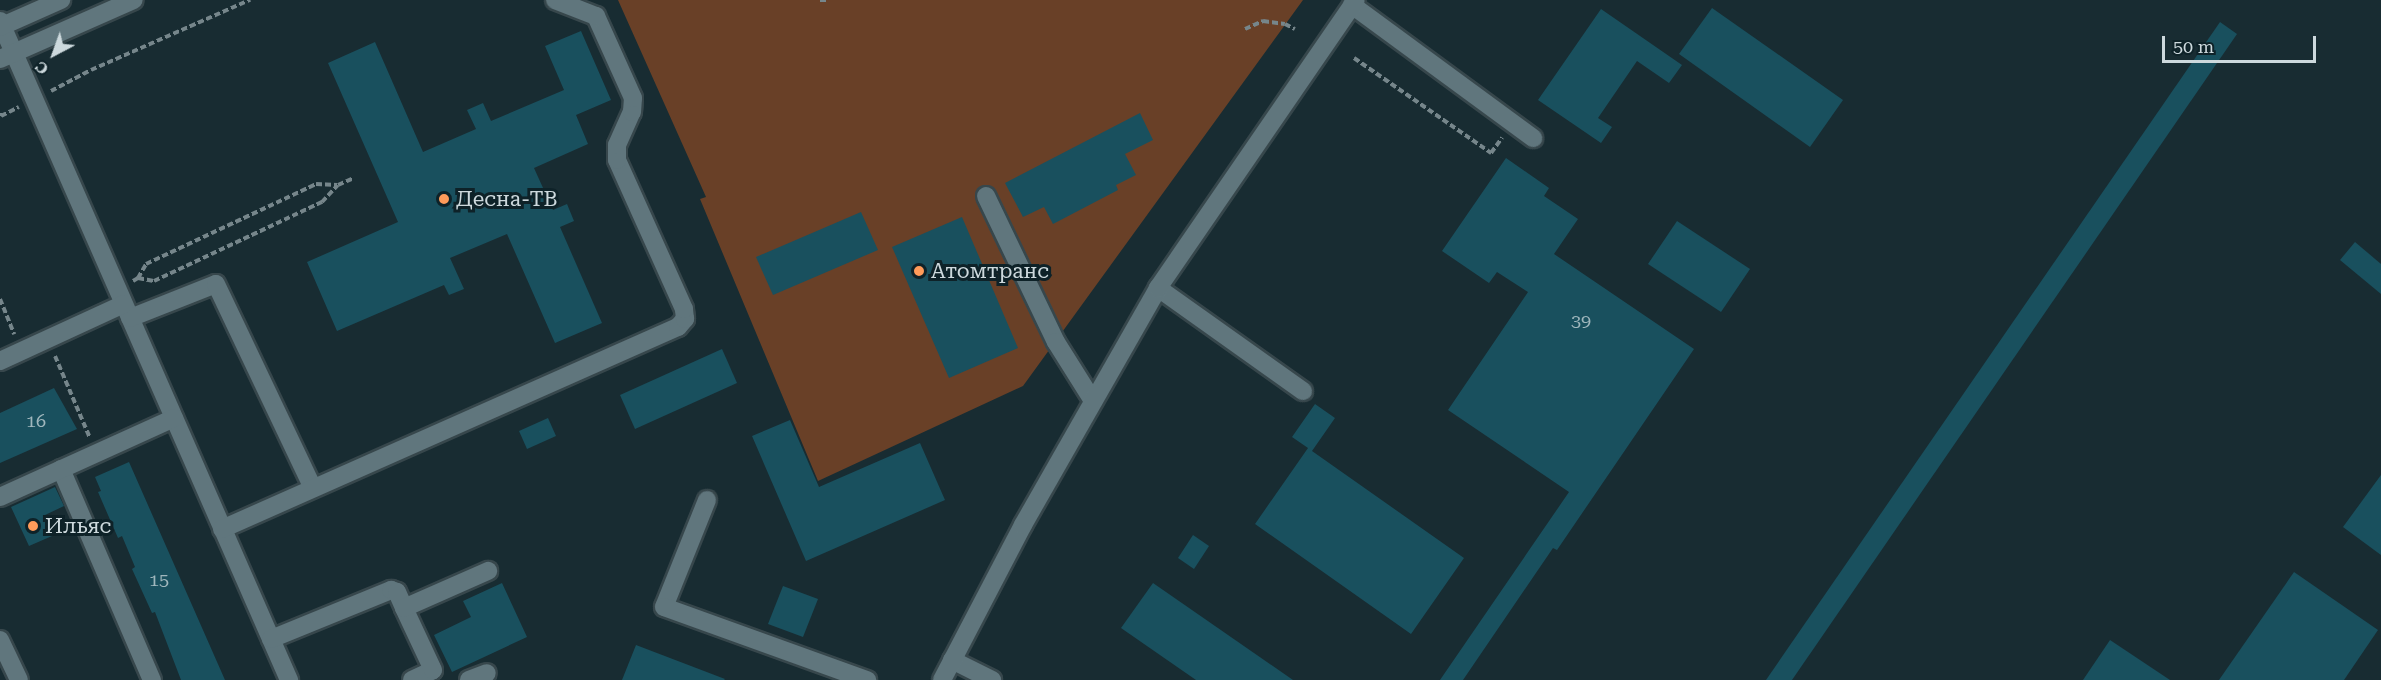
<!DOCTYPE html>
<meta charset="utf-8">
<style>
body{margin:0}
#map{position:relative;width:2381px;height:680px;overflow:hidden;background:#182c32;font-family:"Roboto Serif",serif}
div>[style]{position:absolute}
.green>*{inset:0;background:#694027}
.building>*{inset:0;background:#19505e}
.path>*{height:4px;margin-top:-2px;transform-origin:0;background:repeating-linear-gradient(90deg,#76868b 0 6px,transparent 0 9px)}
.roads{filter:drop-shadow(2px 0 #37474c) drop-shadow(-2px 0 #37474c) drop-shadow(0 2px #37474c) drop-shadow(0 -2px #37474c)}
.minor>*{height:18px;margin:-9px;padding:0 9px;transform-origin:9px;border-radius:9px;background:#60767d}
.dots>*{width:16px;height:16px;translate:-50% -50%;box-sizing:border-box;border:3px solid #0e2228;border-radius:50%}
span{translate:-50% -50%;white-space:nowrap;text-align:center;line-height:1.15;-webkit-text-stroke:6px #0e2228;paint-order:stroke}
.number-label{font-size:18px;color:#a0b7bd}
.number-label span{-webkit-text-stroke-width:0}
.poi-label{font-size:21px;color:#cdd9dd}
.left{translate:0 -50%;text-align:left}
.north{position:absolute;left:24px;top:24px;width:60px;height:60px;-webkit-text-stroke:4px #0e2228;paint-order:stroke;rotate:221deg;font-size:16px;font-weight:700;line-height:24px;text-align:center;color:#cdd9dd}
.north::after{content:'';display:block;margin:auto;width:21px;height:27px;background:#cdd9dd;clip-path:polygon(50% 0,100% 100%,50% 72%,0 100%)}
.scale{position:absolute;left:2162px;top:36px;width:154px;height:27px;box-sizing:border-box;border:3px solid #cdd9dd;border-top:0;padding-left:8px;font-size:18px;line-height:21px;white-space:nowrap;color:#cdd9dd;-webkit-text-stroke:4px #0e2228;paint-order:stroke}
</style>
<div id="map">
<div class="green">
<i style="clip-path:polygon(618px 0,1303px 0,1023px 386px,818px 481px,700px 199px,706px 197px)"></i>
</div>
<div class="building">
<i style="clip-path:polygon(1712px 8px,1843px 100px,1810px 147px,1679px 54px)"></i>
<i style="clip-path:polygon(1601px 9px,1682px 65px,1669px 83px,1637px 61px,1598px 118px,1612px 127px,1601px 143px,1538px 100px)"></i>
<i style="clip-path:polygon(2220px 22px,2237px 34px,1792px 680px,1766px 680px)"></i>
<i style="clip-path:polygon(581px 31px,611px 100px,576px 115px,588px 144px,534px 168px,553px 210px,567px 204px,574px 221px,560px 227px,602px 323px,555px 343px,507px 234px,450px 258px,464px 289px,449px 295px,444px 285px,337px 331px,307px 262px,398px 222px,328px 63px,375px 42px,423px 152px,476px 129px,467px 110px,483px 103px,491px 121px,564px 90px,545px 46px)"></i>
<i style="clip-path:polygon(1140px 113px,1153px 140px,1125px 154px,1136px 175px,1116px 185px,1118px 190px,1053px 224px,1044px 207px,1023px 217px,1005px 183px)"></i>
<i style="clip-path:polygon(1506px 158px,1549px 188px,1544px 196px,1578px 219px,1554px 254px,1694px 349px,1557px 550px,1553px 548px,1463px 680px,1440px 680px,1569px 492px,1448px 410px,1528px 292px,1497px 272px,1489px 283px,1442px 251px)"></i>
<i style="clip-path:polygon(861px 212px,878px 250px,773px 295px,756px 257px)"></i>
<i style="clip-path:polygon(962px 217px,1018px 348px,949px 378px,892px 247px)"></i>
<i style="clip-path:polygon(1677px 221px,1750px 269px,1721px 312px,1648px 264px)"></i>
<i style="clip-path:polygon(2355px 242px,2381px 264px,2381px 294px,2340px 260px)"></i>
<i style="clip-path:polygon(722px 349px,737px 383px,635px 429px,620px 395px)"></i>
<i style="clip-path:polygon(54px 388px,77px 429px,0 463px,0 413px)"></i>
<i style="clip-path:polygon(1315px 404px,1335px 418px,1312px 451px,1464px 558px,1411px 634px,1255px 524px,1308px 448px,1292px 437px)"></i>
<i style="clip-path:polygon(548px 418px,556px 436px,527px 449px,519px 431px)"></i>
<i style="clip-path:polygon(790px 420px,819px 487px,920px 443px,945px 500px,806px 561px,752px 436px)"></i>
<i style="clip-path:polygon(129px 462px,225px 680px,181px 680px,155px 612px,152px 613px,132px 569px,135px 567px,122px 536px,118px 538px,98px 492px,101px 491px,95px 477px)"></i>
<i style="clip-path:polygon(2381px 475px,2381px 555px,2343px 527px)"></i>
<i style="clip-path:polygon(55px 487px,64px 506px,43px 516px,52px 536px,29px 546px,11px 507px)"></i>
<i style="clip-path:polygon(1193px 535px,1209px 546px,1194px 569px,1178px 558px)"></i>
<i style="clip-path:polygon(2294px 572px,2378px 630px,2344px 680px,2219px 680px)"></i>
<i style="clip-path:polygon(502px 583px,527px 637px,452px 672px,434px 635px,471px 617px,463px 601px)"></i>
<i style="clip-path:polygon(1153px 583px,1293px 680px,1196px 680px,1121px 628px)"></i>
<i style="clip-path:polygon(783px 586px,818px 599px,803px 637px,768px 624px)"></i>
<i style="clip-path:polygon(2110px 640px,2170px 680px,2083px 680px)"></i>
<i style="clip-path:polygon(636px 645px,725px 679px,724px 680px,622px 680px)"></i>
</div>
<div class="path">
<i style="left:820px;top:0;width:6px"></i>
<i style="left:1245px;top:29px;width:20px;rotate:-24deg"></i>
<i style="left:1263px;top:21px;width:22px;rotate:8deg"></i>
<i style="left:1285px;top:24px;width:11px;rotate:27deg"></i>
<i style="left:1354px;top:58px;width:167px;rotate:34.7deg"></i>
<i style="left:1491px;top:153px;width:19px;rotate:-54deg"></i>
<i style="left:51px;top:91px;width:45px;rotate:-27.7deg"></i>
<i style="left:91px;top:70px;width:174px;rotate:-23.8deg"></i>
<i style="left:0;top:113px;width:3px;rotate:72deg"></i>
<i style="left:1px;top:116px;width:20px;rotate:-27deg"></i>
<i style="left:138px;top:278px;width:16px;rotate:-60deg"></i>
<i style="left:146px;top:264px;width:188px;rotate:-25.2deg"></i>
<i style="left:316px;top:184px;width:21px;rotate:3deg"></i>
<i style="left:133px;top:281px;width:6px;rotate:-31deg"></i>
<i style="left:138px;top:278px;width:16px;rotate:11deg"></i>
<i style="left:154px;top:281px;width:186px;rotate:-25.2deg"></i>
<i style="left:322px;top:202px;width:23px;rotate:-47deg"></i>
<i style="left:338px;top:185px;width:17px;rotate:-24deg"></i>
<i style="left:0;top:299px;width:38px;rotate:68deg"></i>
<i style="left:55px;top:356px;width:89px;rotate:66.9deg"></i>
</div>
<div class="roads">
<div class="minor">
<i style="left:1352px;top:5px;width:225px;rotate:36.3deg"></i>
<i style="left:0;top:21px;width:720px;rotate:66.32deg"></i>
<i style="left:0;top:27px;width:67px;rotate:-23.9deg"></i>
<i style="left:0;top:59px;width:146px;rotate:-23.8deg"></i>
<i style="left:986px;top:196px;width:162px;rotate:64.4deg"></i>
<i style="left:1056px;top:342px;width:70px;rotate:57.9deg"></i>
<i style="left:1158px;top:288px;width:178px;rotate:35.4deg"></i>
<i style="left:130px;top:318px;width:92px;rotate:-21.6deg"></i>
<i style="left:216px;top:284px;width:226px;rotate:64.6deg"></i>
<i style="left:0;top:361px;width:136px;rotate:-24.7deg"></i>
<i style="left:61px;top:469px;width:230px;rotate:66.7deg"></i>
<i style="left:0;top:497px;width:191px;rotate:-24.4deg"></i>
<i style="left:707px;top:500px;width:115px;rotate:111.9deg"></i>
<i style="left:664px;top:607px;width:216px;rotate:19.8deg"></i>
<i style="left:222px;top:529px;width:499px;rotate:-23.9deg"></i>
<i style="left:678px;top:327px;width:11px;rotate:-49deg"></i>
<i style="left:685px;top:319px;width:10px;rotate:-96deg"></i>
<i style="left:684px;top:309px;width:163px;rotate:-114.2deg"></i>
<i style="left:617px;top:160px;width:15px;rotate:-90deg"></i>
<i style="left:617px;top:145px;width:36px;rotate:-66deg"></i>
<i style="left:632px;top:112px;width:14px;rotate:-86deg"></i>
<i style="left:633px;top:98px;width:90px;rotate:-114.3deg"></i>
<i style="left:596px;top:16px;width:44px;rotate:-158.7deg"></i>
<i style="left:271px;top:639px;width:130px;rotate:-22.2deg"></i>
<i style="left:391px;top:590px;width:6px;rotate:18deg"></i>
<i style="left:397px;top:592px;width:17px;rotate:66deg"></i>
<i style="left:0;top:640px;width:44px;rotate:64.6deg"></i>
<i style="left:952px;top:660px;width:45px;rotate:26.6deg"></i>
<i style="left:412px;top:680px;width:23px;rotate:-25deg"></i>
<i style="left:433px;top:670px;width:68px;rotate:-115.1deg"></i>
<i style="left:404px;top:608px;width:92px;rotate:-23.8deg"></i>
<i style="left:469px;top:680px;width:19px;rotate:-21deg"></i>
<i style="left:942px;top:680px;width:175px;rotate:-62.4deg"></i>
<i style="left:1023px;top:525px;width:273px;rotate:-60.3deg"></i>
<i style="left:1158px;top:288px;width:349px;rotate:-55.5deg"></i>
</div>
</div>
<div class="dots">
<i style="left:444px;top:199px;background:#ff9b5a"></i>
<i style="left:919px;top:271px;background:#ff9b5a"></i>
<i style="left:33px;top:526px;background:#ff9b5a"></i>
</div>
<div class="number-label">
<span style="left:1581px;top:321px">39</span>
<span style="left:36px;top:421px">16</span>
<span style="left:159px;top:580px">15</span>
</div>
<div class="poi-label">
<span class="left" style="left:456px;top:199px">Десна-ТВ</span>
<span class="left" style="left:931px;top:271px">Атомтранс</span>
<span class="left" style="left:45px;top:526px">Ильяс</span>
</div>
<div class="north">С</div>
<div class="scale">50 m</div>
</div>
